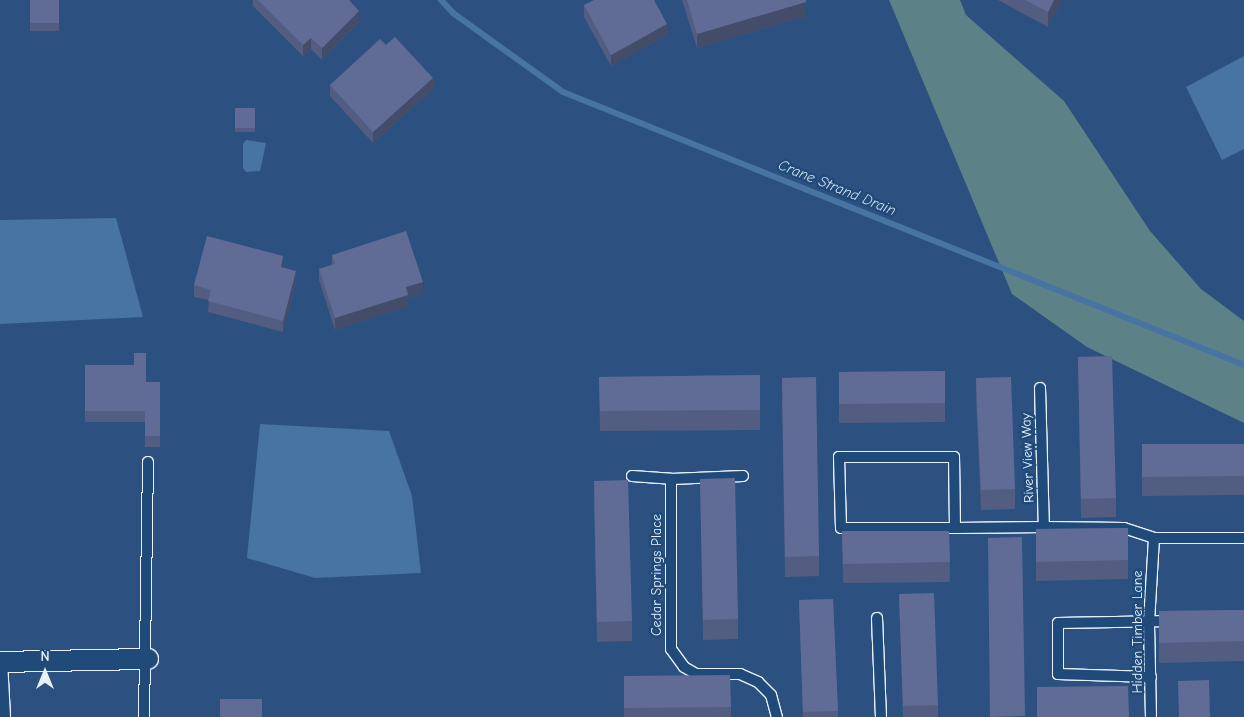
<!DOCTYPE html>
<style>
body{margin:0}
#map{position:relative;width:1244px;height:717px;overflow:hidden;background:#2c5180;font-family:"Comic Neue",sans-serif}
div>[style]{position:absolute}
.green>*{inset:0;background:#5c8187}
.water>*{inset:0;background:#4774a3}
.stream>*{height:6px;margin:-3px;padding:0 3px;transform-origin:3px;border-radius:3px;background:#4774a3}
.roads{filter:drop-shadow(1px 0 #e8f1f8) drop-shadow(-1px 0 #e8f1f8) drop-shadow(0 1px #e8f1f8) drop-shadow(0 -1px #e8f1f8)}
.service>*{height:10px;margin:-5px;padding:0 5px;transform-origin:5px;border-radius:5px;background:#1f4a7a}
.minor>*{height:20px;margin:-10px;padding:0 10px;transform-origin:10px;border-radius:10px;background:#1f4a7a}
.wall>*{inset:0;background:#535d81}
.shaded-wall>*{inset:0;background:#434c69}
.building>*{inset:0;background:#606c96}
span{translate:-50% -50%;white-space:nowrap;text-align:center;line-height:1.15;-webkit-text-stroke:5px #1f4a7a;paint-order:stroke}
.street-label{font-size:14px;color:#e8f1f8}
.water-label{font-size:15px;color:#d0deeb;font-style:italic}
.north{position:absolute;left:20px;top:647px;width:50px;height:50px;-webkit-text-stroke:4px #1f4a7a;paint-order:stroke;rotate:0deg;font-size:14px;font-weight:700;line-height:20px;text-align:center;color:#e8f1f8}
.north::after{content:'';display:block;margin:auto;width:18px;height:22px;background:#e8f1f8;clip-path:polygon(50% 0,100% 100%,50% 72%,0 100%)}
</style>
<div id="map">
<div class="green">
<i style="clip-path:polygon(889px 0,960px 0,966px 15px,1064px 101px,1150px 231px,1201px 289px,1244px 321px,1244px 423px,1087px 347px,1012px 294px)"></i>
</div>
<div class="water">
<i style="clip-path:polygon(1244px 56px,1244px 149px,1222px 160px,1186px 87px)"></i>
<i style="clip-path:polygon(246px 140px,266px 143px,260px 171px,246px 172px,243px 168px,243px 144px)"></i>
<i style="clip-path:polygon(116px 218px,143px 317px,0 324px,0 220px)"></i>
<i style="clip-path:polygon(260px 424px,389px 431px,412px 496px,421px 573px,315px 578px,247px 558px)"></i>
</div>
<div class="stream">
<i style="left:441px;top:0;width:18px;rotate:47deg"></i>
<i style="left:453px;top:13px;width:135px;rotate:35.7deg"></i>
<i style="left:563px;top:92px;width:734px;rotate:21.84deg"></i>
</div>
<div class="roads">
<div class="service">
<i style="left:1040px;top:388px;width:139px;rotate:88.4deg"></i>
<i style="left:632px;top:476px;width:39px;rotate:4deg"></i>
<i style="left:671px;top:479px;width:72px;rotate:-2.4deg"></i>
<i style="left:671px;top:479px;width:170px;rotate:90deg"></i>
<i style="left:671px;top:649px;width:22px;rotate:54deg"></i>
<i style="left:684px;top:667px;width:14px;rotate:30deg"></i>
<i style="left:696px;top:674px;width:44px"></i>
<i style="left:740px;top:674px;width:20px;rotate:24deg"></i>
<i style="left:758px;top:682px;width:18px;rotate:45deg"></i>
<i style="left:771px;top:695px;width:23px;rotate:75deg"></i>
<i style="left:955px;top:528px;width:71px;rotate:-90.8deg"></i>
<i style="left:954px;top:457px;width:115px;rotate:180deg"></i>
<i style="left:839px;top:457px;width:71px;rotate:88.4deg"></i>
<i style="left:841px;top:528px;width:114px"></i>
<i style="left:955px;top:528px;width:89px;rotate:-0.6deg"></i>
<i style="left:1044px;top:527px;width:80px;rotate:0.7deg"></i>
<i style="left:1124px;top:528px;width:32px;rotate:18deg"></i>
<i style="left:1154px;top:538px;width:85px;rotate:93.4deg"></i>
<i style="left:1149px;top:623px;width:94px;rotate:88.8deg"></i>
<i style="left:1154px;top:538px;width:90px"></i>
<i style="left:877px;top:618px;width:99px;rotate:87.7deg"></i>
<i style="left:2px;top:661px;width:56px;rotate:86.9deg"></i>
<i style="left:1151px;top:677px;width:93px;rotate:-178.2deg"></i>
<i style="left:1058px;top:674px;width:51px;rotate:-90deg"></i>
<i style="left:1058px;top:623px;width:113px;rotate:-1deg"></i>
<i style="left:144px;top:717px;width:255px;rotate:-89.1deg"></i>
</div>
<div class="minor">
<i style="left:0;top:662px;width:148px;rotate:-1.2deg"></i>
</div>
</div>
<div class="wall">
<i style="clip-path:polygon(30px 0,59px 0,59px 31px,30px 31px)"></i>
<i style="clip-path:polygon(253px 0,349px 0,359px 22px,322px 60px,311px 49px,303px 56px,253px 6px)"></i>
<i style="clip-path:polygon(682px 0,806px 0,806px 16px,697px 48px)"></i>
<i style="clip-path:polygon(998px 0,1062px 0,1048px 27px)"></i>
<i style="clip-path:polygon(584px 5px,667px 35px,611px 66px,584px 17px)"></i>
<i style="clip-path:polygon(386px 45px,433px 90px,373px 143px,330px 96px,330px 85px)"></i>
<i style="clip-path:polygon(235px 108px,255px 108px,255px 132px,235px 132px)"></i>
<i style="clip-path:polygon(332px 255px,423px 293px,408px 298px,408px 306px,335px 330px,319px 280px,319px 269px,332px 265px)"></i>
<i style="clip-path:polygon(283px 267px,296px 282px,283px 332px,208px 312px,209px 300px,194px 297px,194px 285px)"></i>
<i style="clip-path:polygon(1078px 357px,1116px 498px,1116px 517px,1081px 518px)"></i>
<i style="clip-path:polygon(85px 365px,146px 382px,160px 382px,160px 447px,145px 447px,145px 422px,85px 422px)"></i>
<i style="clip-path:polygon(945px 371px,945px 422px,839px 423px,839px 372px)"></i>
<i style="clip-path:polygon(760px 375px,760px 430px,600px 431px,599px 377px)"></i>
<i style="clip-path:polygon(976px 378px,1015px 489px,1015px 509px,981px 510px,976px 398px)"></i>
<i style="clip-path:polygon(782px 397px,819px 556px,819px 576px,785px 577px)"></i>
<i style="clip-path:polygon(1142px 444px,1244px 444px,1244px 495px,1142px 496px)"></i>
<i style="clip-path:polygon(700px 479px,738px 619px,738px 639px,703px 640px)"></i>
<i style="clip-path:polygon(594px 500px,632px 621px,632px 641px,597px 642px)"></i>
<i style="clip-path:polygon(1128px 528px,1128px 579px,1036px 581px,1036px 529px)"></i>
<i style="clip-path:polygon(842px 531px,949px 531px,950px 582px,843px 583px)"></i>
<i style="clip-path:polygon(899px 594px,938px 705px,938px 717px,903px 717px)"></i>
<i style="clip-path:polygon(833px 599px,838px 717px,803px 717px,799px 600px)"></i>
<i style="clip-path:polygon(1244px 610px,1244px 661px,1159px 663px,1159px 611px)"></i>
<i style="clip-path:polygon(624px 676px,731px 707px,731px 717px,624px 717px)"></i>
</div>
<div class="shaded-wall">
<i style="clip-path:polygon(1054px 0,1062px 0,1048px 27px,1048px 12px)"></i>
<i style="clip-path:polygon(806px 2px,806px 16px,697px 48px,697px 34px)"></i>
<i style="clip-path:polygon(359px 11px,359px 22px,322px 60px,322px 48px)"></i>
<i style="clip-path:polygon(667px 24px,667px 35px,611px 66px,611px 55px)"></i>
<i style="clip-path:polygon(311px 38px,311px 49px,303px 56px,303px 45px)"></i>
<i style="clip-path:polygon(433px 78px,433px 90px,373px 143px,373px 132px)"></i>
<i style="clip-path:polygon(283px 256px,283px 267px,281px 267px)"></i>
<i style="clip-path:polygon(296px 271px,296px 282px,283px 332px,283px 321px)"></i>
<i style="clip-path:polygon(423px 282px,423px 293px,408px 298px,408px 306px,335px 330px,335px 318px,406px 287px)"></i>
</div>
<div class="building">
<i style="clip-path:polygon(30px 0,59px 0,59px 23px,30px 23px)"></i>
<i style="clip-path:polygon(258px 0,349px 0,359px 11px,322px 48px,311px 38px,303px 45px)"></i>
<i style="clip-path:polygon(594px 0,654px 0,667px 24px,611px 55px,584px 5px)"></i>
<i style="clip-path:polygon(687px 0,806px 0,806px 2px,697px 34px)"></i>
<i style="clip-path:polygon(1025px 0,1054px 0,1048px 12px)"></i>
<i style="clip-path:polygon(395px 37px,433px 78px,373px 132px,330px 85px,380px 39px,386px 45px)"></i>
<i style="clip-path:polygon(235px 108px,255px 108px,255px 128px,235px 128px)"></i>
<i style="clip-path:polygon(406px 231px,423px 282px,406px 287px,408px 295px,335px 318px,319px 269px,335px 264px,332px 255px)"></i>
<i style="clip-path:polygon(207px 236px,283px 256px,281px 267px,296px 271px,283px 321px,208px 301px,211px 290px,194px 285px)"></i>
<i style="clip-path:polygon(134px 353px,146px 353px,146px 382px,160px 382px,160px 436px,145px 436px,145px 411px,85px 411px,85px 365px,134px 365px)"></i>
<i style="clip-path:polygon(1112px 356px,1116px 498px,1081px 499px,1078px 357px)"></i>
<i style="clip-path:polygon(945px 371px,945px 403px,839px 404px,839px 372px)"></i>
<i style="clip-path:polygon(760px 375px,760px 410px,600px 411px,599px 377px)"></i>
<i style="clip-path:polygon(816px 377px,819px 556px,785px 557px,782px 378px)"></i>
<i style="clip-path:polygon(1011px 377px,1015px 489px,981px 490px,976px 378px)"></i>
<i style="clip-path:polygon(1142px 444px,1244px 444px,1244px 476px,1142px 477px)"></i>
<i style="clip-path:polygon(735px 478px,738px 619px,703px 620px,700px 479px)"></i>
<i style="clip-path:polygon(628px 480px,632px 621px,597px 622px,594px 481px)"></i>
<i style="clip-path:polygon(1128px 528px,1128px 560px,1036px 562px,1036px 529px)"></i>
<i style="clip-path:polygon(842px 531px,949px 531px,950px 562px,843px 564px)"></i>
<i style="clip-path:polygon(1022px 537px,1025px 716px,990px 717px,988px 538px)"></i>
<i style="clip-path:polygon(934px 593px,938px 705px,903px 706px,899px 594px)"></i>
<i style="clip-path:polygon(833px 599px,838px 711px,803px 712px,799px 600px)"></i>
<i style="clip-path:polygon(1244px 610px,1244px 641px,1159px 643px,1159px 611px)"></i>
<i style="clip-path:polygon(730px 675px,731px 707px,624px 708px,624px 676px)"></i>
<i style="clip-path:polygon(1209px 680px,1210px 717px,1179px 717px,1178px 681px)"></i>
<i style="clip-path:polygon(1128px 686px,1129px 717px,1037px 717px,1037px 687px)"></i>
<i style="clip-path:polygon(220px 699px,262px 699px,262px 717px,220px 717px)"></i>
</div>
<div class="street-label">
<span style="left:1028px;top:458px;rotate:-92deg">River View Way</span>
<span style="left:657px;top:575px;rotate:-90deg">Cedar Springs Place</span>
<span style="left:1138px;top:632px;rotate:-90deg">Hidden Timber Lane</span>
</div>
<div class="water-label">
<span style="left:837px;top:188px;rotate:22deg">Crane Strand Drain</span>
</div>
<div class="north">N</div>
</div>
